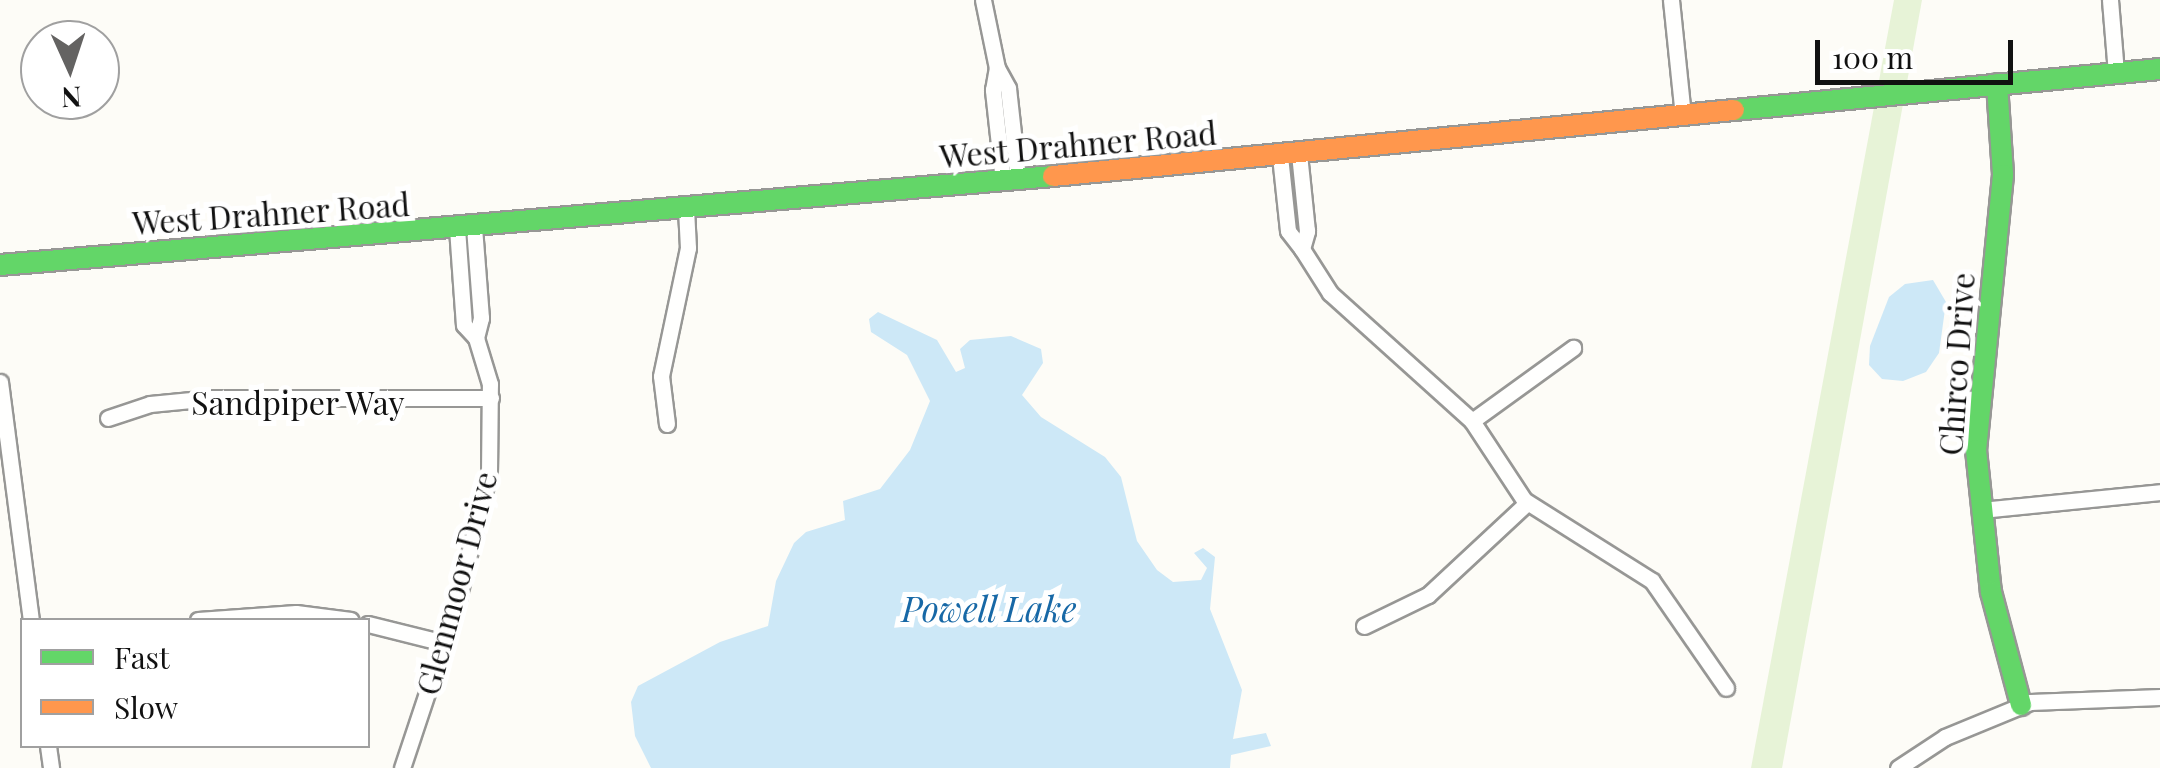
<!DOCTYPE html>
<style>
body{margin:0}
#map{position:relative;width:2160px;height:768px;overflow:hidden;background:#fdfcf7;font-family:"Playfair Display",serif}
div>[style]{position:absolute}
.green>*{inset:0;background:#e7f3d7}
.water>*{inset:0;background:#cde8f7}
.roads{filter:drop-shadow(2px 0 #979795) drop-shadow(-2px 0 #979795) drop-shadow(0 2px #979795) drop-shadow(0 -2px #979795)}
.street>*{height:15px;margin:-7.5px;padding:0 7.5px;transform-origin:7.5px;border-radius:7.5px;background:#fffffe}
.fast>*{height:20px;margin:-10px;padding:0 10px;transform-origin:10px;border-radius:10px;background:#63d668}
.slow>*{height:20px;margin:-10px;padding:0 10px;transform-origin:10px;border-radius:10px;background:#ff974d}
span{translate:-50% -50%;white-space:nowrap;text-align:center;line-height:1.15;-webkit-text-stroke:10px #fff;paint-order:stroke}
.street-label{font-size:32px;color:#111}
.water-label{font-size:35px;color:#1768a6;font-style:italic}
.legend{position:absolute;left:20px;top:618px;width:350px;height:130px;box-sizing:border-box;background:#fff;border:2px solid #a0a0a0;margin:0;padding:12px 18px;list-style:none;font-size:30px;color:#111}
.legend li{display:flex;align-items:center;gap:20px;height:50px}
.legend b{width:50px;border:2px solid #a0a0a0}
.north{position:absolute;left:20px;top:20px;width:100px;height:100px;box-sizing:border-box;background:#fff;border:2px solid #a0a0a0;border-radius:50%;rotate:177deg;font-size:28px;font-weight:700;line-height:40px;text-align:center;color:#111}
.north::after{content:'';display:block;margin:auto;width:35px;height:45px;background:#646362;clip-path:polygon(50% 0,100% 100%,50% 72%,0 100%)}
.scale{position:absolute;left:1815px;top:40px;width:198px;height:45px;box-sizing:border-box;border:5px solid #111;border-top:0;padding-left:12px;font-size:30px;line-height:35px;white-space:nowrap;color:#111;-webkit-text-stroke:8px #fff;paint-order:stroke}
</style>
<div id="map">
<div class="green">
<i style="clip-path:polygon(1894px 0,1922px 0,1782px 768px,1751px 768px)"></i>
</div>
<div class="water">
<i style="clip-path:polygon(1933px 280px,1946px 302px,1939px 353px,1926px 372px,1903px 381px,1882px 379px,1869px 365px,1870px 346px,1889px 297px,1905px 284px)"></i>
<i style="clip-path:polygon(878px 312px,937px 340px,956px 372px,965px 368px,960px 349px,970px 340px,1011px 336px,1041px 349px,1043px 363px,1022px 395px,1041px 417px,1105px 457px,1121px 477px,1137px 541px,1157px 570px,1173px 582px,1201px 580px,1207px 568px,1194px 553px,1203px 548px,1215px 557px,1210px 609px,1242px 690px,1233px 739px,1266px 733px,1271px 746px,1231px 755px,1230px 768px,651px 768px,635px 736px,631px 702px,638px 686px,720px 642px,768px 626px,776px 581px,794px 543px,806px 532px,845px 520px,843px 501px,880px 489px,910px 450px,930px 401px,907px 355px,871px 332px,869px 319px)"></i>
</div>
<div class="roads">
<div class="street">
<i style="left:983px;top:0;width:69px;rotate:78.4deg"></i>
<i style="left:1671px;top:0;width:117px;rotate:84.1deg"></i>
<i style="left:2110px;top:0;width:73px;rotate:85.3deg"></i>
<i style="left:1280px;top:156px;width:75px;rotate:83.9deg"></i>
<i style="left:1288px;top:231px;width:23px;rotate:52deg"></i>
<i style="left:1302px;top:249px;width:19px;rotate:-74deg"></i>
<i style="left:1307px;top:231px;width:77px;rotate:-95.9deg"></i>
<i style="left:1003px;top:181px;width:92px;rotate:-96.3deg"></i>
<i style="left:993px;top:90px;width:22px;rotate:-80deg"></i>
<i style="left:997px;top:68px;width:23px;rotate:61deg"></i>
<i style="left:1008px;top:88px;width:92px;rotate:83.7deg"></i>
<i style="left:457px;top:228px;width:97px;rotate:85.9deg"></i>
<i style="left:464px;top:325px;width:18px;rotate:47deg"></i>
<i style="left:476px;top:338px;width:21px;rotate:-76deg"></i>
<i style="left:481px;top:318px;width:91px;rotate:-94.4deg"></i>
<i style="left:1302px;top:249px;width:52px;rotate:57.5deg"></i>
<i style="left:1330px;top:293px;width:191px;rotate:42deg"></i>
<i style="left:1472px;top:421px;width:95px;rotate:56.6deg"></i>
<i style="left:1524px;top:500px;width:151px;rotate:32.3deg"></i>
<i style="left:1652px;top:581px;width:130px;rotate:55.3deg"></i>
<i style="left:0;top:382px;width:240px;rotate:82.6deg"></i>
<i style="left:108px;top:418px;width:44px;rotate:-18.4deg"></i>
<i style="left:150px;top:404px;width:62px;rotate:-5.5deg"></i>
<i style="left:212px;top:398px;width:279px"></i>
<i style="left:1472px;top:421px;width:125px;rotate:-35.9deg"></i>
<i style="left:667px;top:424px;width:48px;rotate:-97.1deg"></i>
<i style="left:661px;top:376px;width:131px;rotate:-78.1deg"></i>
<i style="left:688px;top:248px;width:40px;rotate:-92.9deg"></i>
<i style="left:1981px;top:510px;width:180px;rotate:-5.7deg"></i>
<i style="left:198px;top:620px;width:98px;rotate:-4.1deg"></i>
<i style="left:296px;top:613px;width:55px;rotate:7.3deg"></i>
<i style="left:368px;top:624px;width:78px;rotate:14deg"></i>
<i style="left:1364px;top:626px;width:71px;rotate:-25.8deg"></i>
<i style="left:1428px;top:595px;width:135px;rotate:-42.9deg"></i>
<i style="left:48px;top:746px;width:22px;rotate:82deg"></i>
<i style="left:402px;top:768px;width:174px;rotate:-71.6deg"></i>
<i style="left:457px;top:603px;width:134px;rotate:-76.2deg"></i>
<i style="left:489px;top:473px;width:89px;rotate:-89.4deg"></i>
<i style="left:490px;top:384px;width:48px;rotate:-106.9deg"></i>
<i style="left:1898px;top:768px;width:56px;rotate:-33.4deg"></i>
<i style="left:1945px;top:737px;width:92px;rotate:-22.4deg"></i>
<i style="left:2030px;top:702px;width:130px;rotate:-2.2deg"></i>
</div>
<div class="fast">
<i style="left:1997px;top:84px;width:91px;rotate:86.2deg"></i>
<i style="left:2003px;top:175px;width:276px;rotate:95.6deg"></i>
<i style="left:1976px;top:450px;width:143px;rotate:84deg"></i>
<i style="left:1991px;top:592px;width:117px;rotate:75.1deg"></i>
<i style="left:1734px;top:110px;width:428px;rotate:-5.5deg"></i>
<i style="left:0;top:265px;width:1057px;rotate:-4.83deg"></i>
</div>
<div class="slow">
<i style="left:1053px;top:176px;width:684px;rotate:-5.54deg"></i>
</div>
</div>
<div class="street-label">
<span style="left:1078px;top:144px;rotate:-5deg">West Drahner Road</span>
<span style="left:271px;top:213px;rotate:-4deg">West Drahner Road</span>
<span style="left:1956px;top:364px;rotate:-86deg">Chirco Drive</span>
<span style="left:298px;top:402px">Sandpiper Way</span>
<span style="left:456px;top:583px;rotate:-75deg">Glenmoor Drive</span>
</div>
<div class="water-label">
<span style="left:989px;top:608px">Powell Lake</span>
</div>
<ul class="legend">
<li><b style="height:12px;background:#63d668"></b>Fast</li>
<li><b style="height:12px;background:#ff974d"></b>Slow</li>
</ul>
<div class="north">N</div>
<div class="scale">100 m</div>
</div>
